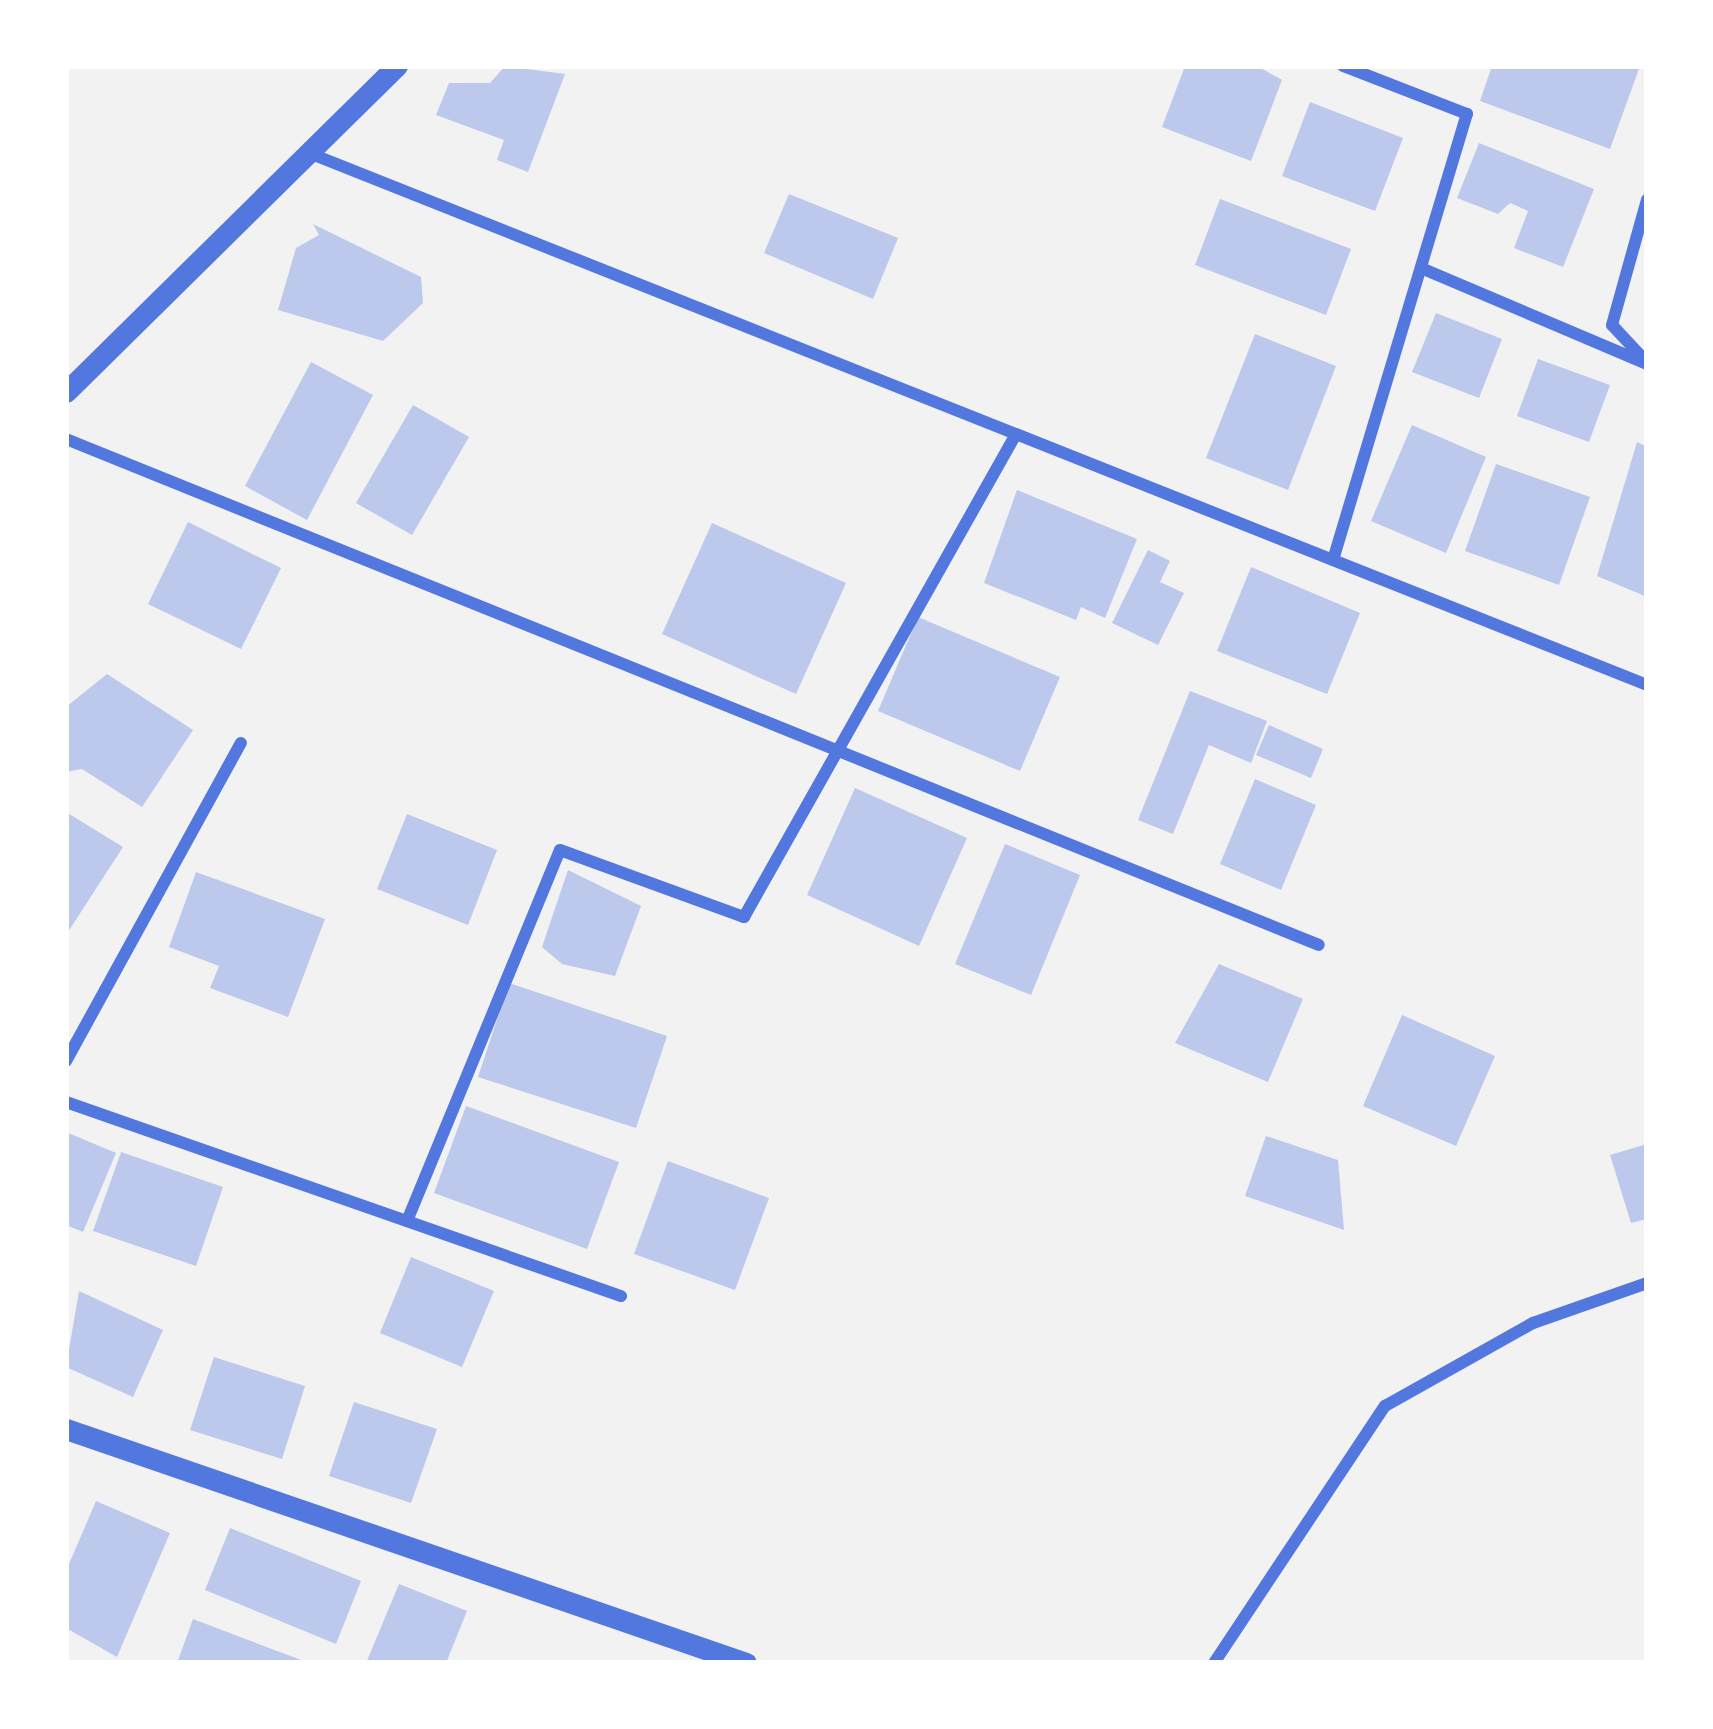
<!DOCTYPE html>
<style>
body{margin:0}
#map{position:relative;width:1713px;height:1729px;overflow:hidden;background:#f2f2f2;font-family:"DM Sans",sans-serif}
div>[style]{position:absolute}
.building>*{inset:0;background:#bdc9ec}
.minor>*{height:12px;margin:-6px;padding:0 6px;transform-origin:6px;border-radius:6px;background:#5277de}
.tertiary>*{height:21px;margin:-10.5px;padding:0 10.5px;transform-origin:10.5px;border-radius:10.5px;background:#5277de}
span{translate:-50% -50%;white-space:nowrap;text-align:center;line-height:1.15;-webkit-text-stroke:10px #fff;paint-order:stroke}
.frame{position:absolute;inset:0;border:69px solid #fff;pointer-events:none}
</style>
<div id="map">
<div class="building">
<i style="clip-path:polygon(505px 66px,565px 74px,528px 172px,497px 160px,504px 140px,436px 115px,449px 83px,490px 83px)"></i>
<i style="clip-path:polygon(1185px 66px,1257px 66px,1282px 80px,1251px 161px,1162px 127px)"></i>
<i style="clip-path:polygon(1492px 66px,1640px 66px,1610px 149px,1480px 101px)"></i>
<i style="clip-path:polygon(1310px 102px,1403px 138px,1375px 211px,1282px 176px)"></i>
<i style="clip-path:polygon(1479px 143px,1594px 189px,1563px 267px,1514px 248px,1528px 211px,1510px 203px,1498px 214px,1457px 198px)"></i>
<i style="clip-path:polygon(789px 194px,898px 238px,873px 299px,764px 253px)"></i>
<i style="clip-path:polygon(1220px 199px,1351px 249px,1326px 315px,1195px 265px)"></i>
<i style="clip-path:polygon(313px 224px,421px 277px,423px 303px,383px 341px,278px 310px,296px 248px,319px 235px)"></i>
<i style="clip-path:polygon(1436px 313px,1502px 339px,1479px 398px,1412px 372px)"></i>
<i style="clip-path:polygon(1255px 334px,1336px 366px,1288px 490px,1206px 458px)"></i>
<i style="clip-path:polygon(1538px 359px,1610px 385px,1589px 442px,1517px 416px)"></i>
<i style="clip-path:polygon(311px 362px,373px 395px,307px 520px,245px 486px)"></i>
<i style="clip-path:polygon(413px 405px,469px 437px,412px 535px,356px 503px)"></i>
<i style="clip-path:polygon(1412px 425px,1486px 457px,1446px 553px,1371px 521px)"></i>
<i style="clip-path:polygon(1637px 442px,1647px 447px,1647px 597px,1597px 576px)"></i>
<i style="clip-path:polygon(1496px 464px,1590px 497px,1559px 585px,1465px 551px)"></i>
<i style="clip-path:polygon(1017px 490px,1137px 539px,1105px 618px,1081px 607px,1076px 620px,984px 583px)"></i>
<i style="clip-path:polygon(188px 522px,281px 568px,241px 649px,148px 604px)"></i>
<i style="clip-path:polygon(712px 523px,846px 583px,796px 694px,662px 634px)"></i>
<i style="clip-path:polygon(1148px 550px,1170px 561px,1160px 582px,1184px 593px,1158px 645px,1112px 623px)"></i>
<i style="clip-path:polygon(1251px 567px,1360px 613px,1327px 694px,1217px 651px)"></i>
<i style="clip-path:polygon(918px 617px,1060px 677px,1020px 771px,878px 711px)"></i>
<i style="clip-path:polygon(107px 674px,193px 730px,142px 807px,82px 769px,66px 772px,66px 707px)"></i>
<i style="clip-path:polygon(1190px 691px,1267px 721px,1251px 763px,1209px 745px,1173px 834px,1138px 820px)"></i>
<i style="clip-path:polygon(1269px 725px,1323px 749px,1311px 778px,1256px 755px)"></i>
<i style="clip-path:polygon(1255px 779px,1316px 805px,1281px 890px,1220px 864px)"></i>
<i style="clip-path:polygon(855px 788px,967px 838px,919px 946px,807px 895px)"></i>
<i style="clip-path:polygon(66px 812px,123px 847px,66px 935px)"></i>
<i style="clip-path:polygon(407px 814px,497px 850px,468px 925px,377px 889px)"></i>
<i style="clip-path:polygon(1005px 844px,1080px 875px,1031px 995px,955px 964px)"></i>
<i style="clip-path:polygon(568px 870px,641px 906px,615px 976px,562px 964px,542px 947px)"></i>
<i style="clip-path:polygon(196px 872px,325px 919px,288px 1017px,210px 988px,219px 966px,169px 947px)"></i>
<i style="clip-path:polygon(1219px 964px,1303px 999px,1268px 1082px,1175px 1043px)"></i>
<i style="clip-path:polygon(509px 983px,667px 1036px,636px 1128px,478px 1077px)"></i>
<i style="clip-path:polygon(1402px 1015px,1495px 1056px,1456px 1146px,1363px 1106px)"></i>
<i style="clip-path:polygon(466px 1106px,619px 1162px,587px 1249px,434px 1193px)"></i>
<i style="clip-path:polygon(66px 1132px,116px 1153px,83px 1232px,66px 1225px)"></i>
<i style="clip-path:polygon(1266px 1136px,1338px 1160px,1344px 1230px,1245px 1196px)"></i>
<i style="clip-path:polygon(1647px 1144px,1647px 1219px,1631px 1223px,1610px 1155px)"></i>
<i style="clip-path:polygon(121px 1152px,223px 1187px,196px 1266px,93px 1231px)"></i>
<i style="clip-path:polygon(668px 1161px,769px 1198px,735px 1290px,634px 1254px)"></i>
<i style="clip-path:polygon(411px 1257px,494px 1291px,462px 1367px,380px 1333px)"></i>
<i style="clip-path:polygon(79px 1291px,163px 1330px,133px 1397px,66px 1367px)"></i>
<i style="clip-path:polygon(214px 1357px,305px 1386px,282px 1459px,190px 1430px)"></i>
<i style="clip-path:polygon(354px 1402px,437px 1429px,411px 1503px,329px 1476px)"></i>
<i style="clip-path:polygon(96px 1501px,170px 1533px,117px 1657px,66px 1628px,66px 1571px)"></i>
<i style="clip-path:polygon(230px 1528px,361px 1581px,336px 1644px,205px 1590px)"></i>
<i style="clip-path:polygon(399px 1584px,467px 1611px,446px 1663px,366px 1663px)"></i>
<i style="clip-path:polygon(193px 1619px,309px 1663px,177px 1663px)"></i>
</div>
<div class="minor">
<i style="left:309px;top:153px;width:1440px;rotate:21.68deg"></i>
<i style="left:1421px;top:268px;width:246px;rotate:23deg"></i>
<i style="left:1641px;top:356px;width:42px;rotate:-133.1deg"></i>
<i style="left:1612px;top:325px;width:130px;rotate:-74.4deg"></i>
<i style="left:66px;top:439px;width:1351px;rotate:21.99deg"></i>
<i style="left:1333px;top:560px;width:466px;rotate:-73.3deg"></i>
<i style="left:1467px;top:114px;width:133px;rotate:-158.8deg"></i>
<i style="left:66px;top:1061px;width:363px;rotate:-61.2deg"></i>
<i style="left:66px;top:1102px;width:588px;rotate:19.27deg"></i>
<i style="left:407px;top:1221px;width:401px;rotate:-67.6deg"></i>
<i style="left:560px;top:850px;width:196px;rotate:20deg"></i>
<i style="left:744px;top:917px;width:554px;rotate:-60.61deg"></i>
<i style="left:1214px;top:1663px;width:309px;rotate:-56.4deg"></i>
<i style="left:1385px;top:1406px;width:170px;rotate:-29.3deg"></i>
<i style="left:1533px;top:1323px;width:121px;rotate:-19.3deg"></i>
</div>
<div class="tertiary">
<i style="left:66px;top:392px;width:465px;rotate:-44.6deg"></i>
<i style="left:66px;top:1429px;width:719px;rotate:18.99deg"></i>
</div>
<div class="frame"></div>
</div>
